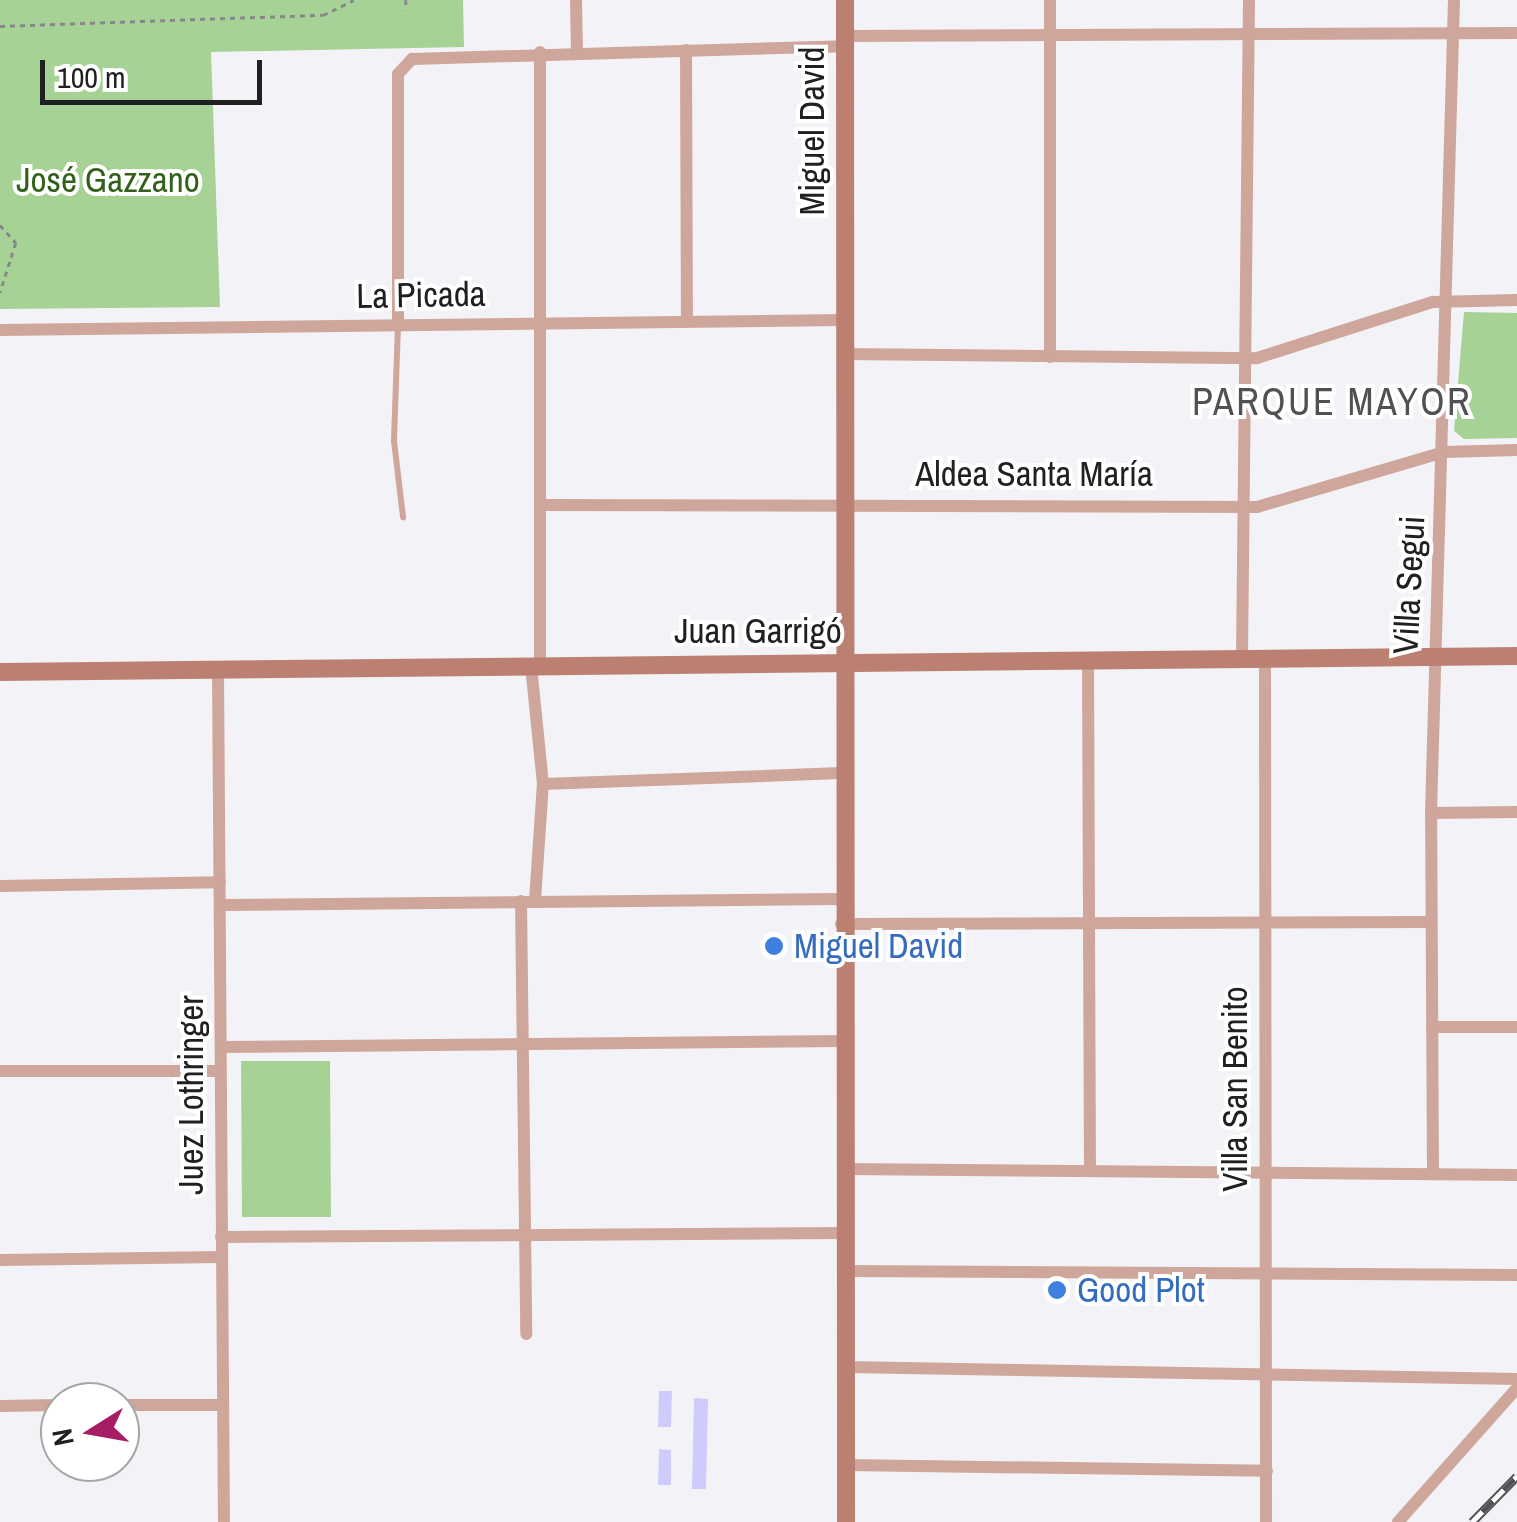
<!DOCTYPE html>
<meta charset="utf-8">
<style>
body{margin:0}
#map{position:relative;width:1517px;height:1522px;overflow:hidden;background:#f3f3f7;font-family:"Archivo Narrow",sans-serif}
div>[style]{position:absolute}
.green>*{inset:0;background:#a6d296}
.building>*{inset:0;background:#cfccfd}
.path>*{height:2.5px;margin-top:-1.25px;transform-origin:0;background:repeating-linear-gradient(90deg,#878789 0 5px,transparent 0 10px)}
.lane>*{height:6px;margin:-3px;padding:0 3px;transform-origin:3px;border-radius:3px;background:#cfa69b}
.street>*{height:12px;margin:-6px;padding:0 6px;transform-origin:6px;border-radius:6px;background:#cfa69b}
.secondary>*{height:18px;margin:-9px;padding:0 9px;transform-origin:9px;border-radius:9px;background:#bb8071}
.rail>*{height:9px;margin-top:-4.5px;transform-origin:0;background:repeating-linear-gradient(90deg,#fff 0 15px,#535355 0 30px);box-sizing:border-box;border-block:2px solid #535355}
.dots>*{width:28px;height:28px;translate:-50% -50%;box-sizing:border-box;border:5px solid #fff;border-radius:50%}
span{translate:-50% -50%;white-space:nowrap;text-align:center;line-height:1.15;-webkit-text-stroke:8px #fff;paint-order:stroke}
.street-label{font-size:35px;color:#202021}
.park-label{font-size:35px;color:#31611a}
.shop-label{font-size:35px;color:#366cbe}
.left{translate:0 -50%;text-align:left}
.neighbourhood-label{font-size:38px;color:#515154;letter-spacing:2.5px}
.north{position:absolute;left:40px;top:1382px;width:100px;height:100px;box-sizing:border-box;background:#fff;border:2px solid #a6a6a6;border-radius:50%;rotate:259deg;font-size:28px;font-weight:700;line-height:40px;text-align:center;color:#202021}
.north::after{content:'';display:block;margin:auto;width:35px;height:45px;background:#a71d63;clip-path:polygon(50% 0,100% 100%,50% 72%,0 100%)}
.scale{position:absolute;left:40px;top:60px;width:222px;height:45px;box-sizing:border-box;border:5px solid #202021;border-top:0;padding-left:12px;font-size:30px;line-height:35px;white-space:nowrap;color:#202021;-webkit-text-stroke:8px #fff;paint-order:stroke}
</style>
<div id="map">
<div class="green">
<i style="clip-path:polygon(0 0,463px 0,464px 47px,211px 52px,220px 307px,0 309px)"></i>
<i style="clip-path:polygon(1464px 312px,1517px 313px,1517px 438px,1464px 439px,1454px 431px)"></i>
<i style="clip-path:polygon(241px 1061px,330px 1061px,331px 1217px,242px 1217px)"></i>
</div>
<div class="building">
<i style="clip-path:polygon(659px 1391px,672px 1391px,671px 1427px,658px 1427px)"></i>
<i style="clip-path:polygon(694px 1398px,708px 1399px,706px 1489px,692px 1489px)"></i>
<i style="clip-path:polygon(659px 1449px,671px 1450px,671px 1485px,658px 1485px)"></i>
</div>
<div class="path">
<i style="left:406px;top:0;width:10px;rotate:90deg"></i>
<i style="left:0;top:26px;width:323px;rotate:-2deg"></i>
<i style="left:323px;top:15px;width:34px;rotate:-26deg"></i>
<i style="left:0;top:225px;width:24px;rotate:48deg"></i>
<i style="left:16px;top:243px;width:52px;rotate:107.7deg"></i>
</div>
<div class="lane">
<i style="left:398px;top:325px;width:116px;rotate:92deg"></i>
<i style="left:394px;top:441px;width:77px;rotate:83.2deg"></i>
</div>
<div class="street">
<i style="left:576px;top:0;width:51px;rotate:88.9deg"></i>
<i style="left:845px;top:36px;width:672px;rotate:-0.26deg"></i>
<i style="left:686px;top:50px;width:272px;rotate:89.8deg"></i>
<i style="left:398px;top:324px;width:250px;rotate:-90deg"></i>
<i style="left:398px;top:74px;width:21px;rotate:-47deg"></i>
<i style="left:412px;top:59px;width:432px;rotate:-1.7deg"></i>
<i style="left:0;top:330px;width:843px;rotate:-0.68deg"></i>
<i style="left:843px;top:354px;width:414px;rotate:0.6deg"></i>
<i style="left:1257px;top:358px;width:185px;rotate:-17.7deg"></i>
<i style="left:1433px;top:302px;width:84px;rotate:-1.4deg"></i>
<i style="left:1050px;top:357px;width:357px;rotate:-90deg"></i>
<i style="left:543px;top:505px;width:714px;rotate:0.16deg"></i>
<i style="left:1257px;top:507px;width:195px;rotate:-16.4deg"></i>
<i style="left:1444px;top:452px;width:73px;rotate:-1.6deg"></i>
<i style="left:1242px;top:657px;width:657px;rotate:-89.39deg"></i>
<i style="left:1265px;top:657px;width:865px;rotate:89.93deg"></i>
<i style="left:1088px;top:659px;width:512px;rotate:89.78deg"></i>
<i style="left:531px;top:666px;width:119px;rotate:84.2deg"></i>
<i style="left:543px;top:784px;width:298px;rotate:-2.1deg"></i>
<i style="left:540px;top:666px;width:614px;rotate:-90deg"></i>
<i style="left:218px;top:669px;width:853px;rotate:89.6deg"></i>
<i style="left:1431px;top:813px;width:86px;rotate:-0.7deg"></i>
<i style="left:0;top:886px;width:220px;rotate:-1deg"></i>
<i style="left:535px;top:900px;width:116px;rotate:-86.1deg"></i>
<i style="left:521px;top:901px;width:433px;rotate:89.3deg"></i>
<i style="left:221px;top:905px;width:620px;rotate:-0.55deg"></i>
<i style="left:841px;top:924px;width:590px;rotate:-0.19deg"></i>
<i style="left:1432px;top:1027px;width:85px"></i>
<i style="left:221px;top:1047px;width:621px;rotate:-0.55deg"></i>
<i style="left:0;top:1071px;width:220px"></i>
<i style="left:844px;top:1169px;width:673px;rotate:0.51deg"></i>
<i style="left:1433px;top:1173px;width:360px;rotate:-90.3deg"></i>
<i style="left:1431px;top:813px;width:813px;rotate:-88.38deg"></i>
<i style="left:221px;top:1237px;width:624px;rotate:-0.37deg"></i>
<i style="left:0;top:1260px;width:221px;rotate:-0.8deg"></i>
<i style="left:845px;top:1271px;width:672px;rotate:0.34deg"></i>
<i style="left:846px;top:1367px;width:671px;rotate:1.02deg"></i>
<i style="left:120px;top:1405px;width:102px"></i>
<i style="left:0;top:1406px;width:60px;rotate:-1deg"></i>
<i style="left:847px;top:1465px;width:420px;rotate:0.8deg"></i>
<i style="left:1398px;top:1522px;width:179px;rotate:-48.4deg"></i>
</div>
<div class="secondary">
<i style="left:845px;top:0;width:1522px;rotate:89.96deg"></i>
<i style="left:0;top:672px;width:1517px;rotate:-0.6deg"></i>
</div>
<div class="rail">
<i style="left:1472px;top:1522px;width:64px;rotate:-45.6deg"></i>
</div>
<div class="dots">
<i style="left:774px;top:946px;background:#3f7fe0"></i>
<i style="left:1057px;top:1290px;background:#3f7fe0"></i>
</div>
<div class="street-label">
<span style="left:812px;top:131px;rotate:-90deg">Miguel David</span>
<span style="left:421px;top:295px;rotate:-1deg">La Picada</span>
<span style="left:1034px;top:474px">Aldea Santa María</span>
<span style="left:1409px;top:585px;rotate:-87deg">Villa Segui</span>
<span style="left:758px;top:631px">Juan Garrigó</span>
<span style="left:1235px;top:1089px;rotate:-90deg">Villa San Benito</span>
<span style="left:191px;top:1095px;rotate:-90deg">Juez Lothringer</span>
</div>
<div class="park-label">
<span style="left:108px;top:180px">José Gazzano</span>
</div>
<div class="shop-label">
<span class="left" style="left:794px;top:946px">Miguel David</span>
<span class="left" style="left:1077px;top:1290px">Good Plot</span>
</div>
<div class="neighbourhood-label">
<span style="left:1332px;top:402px">PARQUE MAYOR</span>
</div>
<div class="north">N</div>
<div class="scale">100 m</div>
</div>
